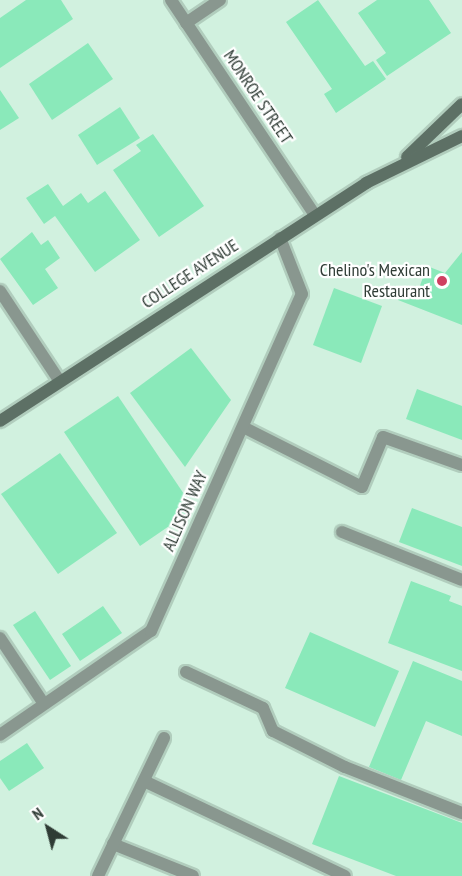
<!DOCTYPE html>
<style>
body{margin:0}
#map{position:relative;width:462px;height:876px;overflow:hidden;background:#d1f1df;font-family:"PT Sans Narrow",sans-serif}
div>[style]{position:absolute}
.building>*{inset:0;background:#8ae9ba}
.roads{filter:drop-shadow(2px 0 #b1cdbd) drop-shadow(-2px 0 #b1cdbd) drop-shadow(0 2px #b1cdbd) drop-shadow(0 -2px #b1cdbd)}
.service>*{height:12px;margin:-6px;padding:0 6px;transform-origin:6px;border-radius:6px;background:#89978f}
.minor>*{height:12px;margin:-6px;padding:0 6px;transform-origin:6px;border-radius:6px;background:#89978f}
.secondary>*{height:12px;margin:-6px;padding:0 6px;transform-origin:6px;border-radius:6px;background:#5d7065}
.dots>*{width:16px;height:16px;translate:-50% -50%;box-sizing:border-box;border:3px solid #fff;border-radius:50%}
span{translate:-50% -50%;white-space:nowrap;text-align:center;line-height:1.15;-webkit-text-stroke:4.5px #fff;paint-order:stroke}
.street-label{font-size:18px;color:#2f3c35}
.poi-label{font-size:18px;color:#2f3c35}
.right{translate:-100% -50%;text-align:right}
.north{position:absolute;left:18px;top:798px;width:60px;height:60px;-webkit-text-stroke:4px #fff;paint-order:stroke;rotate:324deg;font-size:16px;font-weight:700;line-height:24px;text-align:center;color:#2f3c35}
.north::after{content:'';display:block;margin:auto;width:21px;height:27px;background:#2f3c35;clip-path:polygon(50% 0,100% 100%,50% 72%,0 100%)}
</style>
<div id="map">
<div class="building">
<i style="clip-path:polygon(26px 0,61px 0,73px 19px,0 68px,0 18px)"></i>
<i style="clip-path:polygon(318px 0,365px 66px,373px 61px,386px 79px,336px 113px,324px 94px,332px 89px,286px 22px)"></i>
<i style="clip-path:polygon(377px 0,429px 0,451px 33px,387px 76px,376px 60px,386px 53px,358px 13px)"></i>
<i style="clip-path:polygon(88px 43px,113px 79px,52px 120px,29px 84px)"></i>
<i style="clip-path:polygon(0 90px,19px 118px,0 130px)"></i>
<i style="clip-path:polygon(120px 107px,140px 138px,97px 165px,78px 135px)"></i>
<i style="clip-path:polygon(153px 134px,204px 206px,159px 237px,113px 170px,141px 151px,136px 145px)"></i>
<i style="clip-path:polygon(48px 184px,63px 206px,81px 193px,88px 203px,105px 191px,140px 240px,95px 272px,55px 216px,44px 224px,26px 198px)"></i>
<i style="clip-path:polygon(32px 232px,41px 245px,48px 240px,60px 258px,45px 269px,58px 288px,33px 305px,0 259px)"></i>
<i style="clip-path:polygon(462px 252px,462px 325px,398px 300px,402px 289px,417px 294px,427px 266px,445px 273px)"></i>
<i style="clip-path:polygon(334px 288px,382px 306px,361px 363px,313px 345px)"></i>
<i style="clip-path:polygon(191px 348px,231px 400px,185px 467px,130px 393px)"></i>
<i style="clip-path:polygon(417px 389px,462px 406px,462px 440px,406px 419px)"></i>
<i style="clip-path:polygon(118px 396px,194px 509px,140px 546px,64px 432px)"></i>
<i style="clip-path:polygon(60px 453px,117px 533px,58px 574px,1px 494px)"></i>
<i style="clip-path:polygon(412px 508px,462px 527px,462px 566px,399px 542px)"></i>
<i style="clip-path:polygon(411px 581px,451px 596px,449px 601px,462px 606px,462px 671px,388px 643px)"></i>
<i style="clip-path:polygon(103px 606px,122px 633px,80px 661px,62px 634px)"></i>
<i style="clip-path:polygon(35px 611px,71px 666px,50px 680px,13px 625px)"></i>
<i style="clip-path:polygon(310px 632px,399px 671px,375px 727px,285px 688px)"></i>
<i style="clip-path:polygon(413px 661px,462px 681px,462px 736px,426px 721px,401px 780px,369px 767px)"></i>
<i style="clip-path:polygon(27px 743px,44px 768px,9px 791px,0 778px,0 761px)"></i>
<i style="clip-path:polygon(339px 776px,462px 823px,462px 876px,396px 876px,312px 844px)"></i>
</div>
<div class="roads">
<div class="service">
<i style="left:186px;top:23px;width:41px;rotate:-34.1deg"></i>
<i style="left:0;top:291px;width:107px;rotate:56.5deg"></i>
<i style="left:243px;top:427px;width:133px;rotate:26.8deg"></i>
<i style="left:362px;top:487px;width:54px;rotate:-67.2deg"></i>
<i style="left:383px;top:437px;width:84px;rotate:19.5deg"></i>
<i style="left:342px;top:532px;width:129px;rotate:21.8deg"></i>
<i style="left:0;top:638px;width:79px;rotate:56.3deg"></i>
<i style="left:186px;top:672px;width:85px;rotate:25.1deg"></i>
<i style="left:263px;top:708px;width:25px;rotate:67deg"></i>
<i style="left:273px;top:731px;width:80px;rotate:26.6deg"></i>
<i style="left:345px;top:767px;width:126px;rotate:21.5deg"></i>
<i style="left:144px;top:781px;width:222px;rotate:25.3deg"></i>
<i style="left:113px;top:844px;width:86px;rotate:21.8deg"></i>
<i style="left:98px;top:876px;width:153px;rotate:-64.4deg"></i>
</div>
<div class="minor">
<i style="left:171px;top:0;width:259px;rotate:56.2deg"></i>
<i style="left:0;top:735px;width:183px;rotate:-34.6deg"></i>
<i style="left:151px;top:631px;width:369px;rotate:-65.9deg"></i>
<i style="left:302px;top:294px;width:60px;rotate:-111.4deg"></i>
</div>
<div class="secondary">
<i style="left:407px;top:157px;width:76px;rotate:-43.9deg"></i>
<i style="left:0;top:421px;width:437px;rotate:-33deg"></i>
<i style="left:366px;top:183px;width:107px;rotate:-26.1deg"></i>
</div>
</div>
<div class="dots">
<i style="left:442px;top:281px;background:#cf4061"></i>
</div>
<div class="street-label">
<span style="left:258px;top:97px;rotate:56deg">MONROE STREET</span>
<span style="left:190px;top:274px;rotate:-33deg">COLLEGE AVENUE</span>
<span style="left:185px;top:511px;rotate:-66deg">ALLISON WAY</span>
</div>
<div class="poi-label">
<span class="right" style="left:430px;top:281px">Chelino's Mexican<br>Restaurant</span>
</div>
<div class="north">N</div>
</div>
